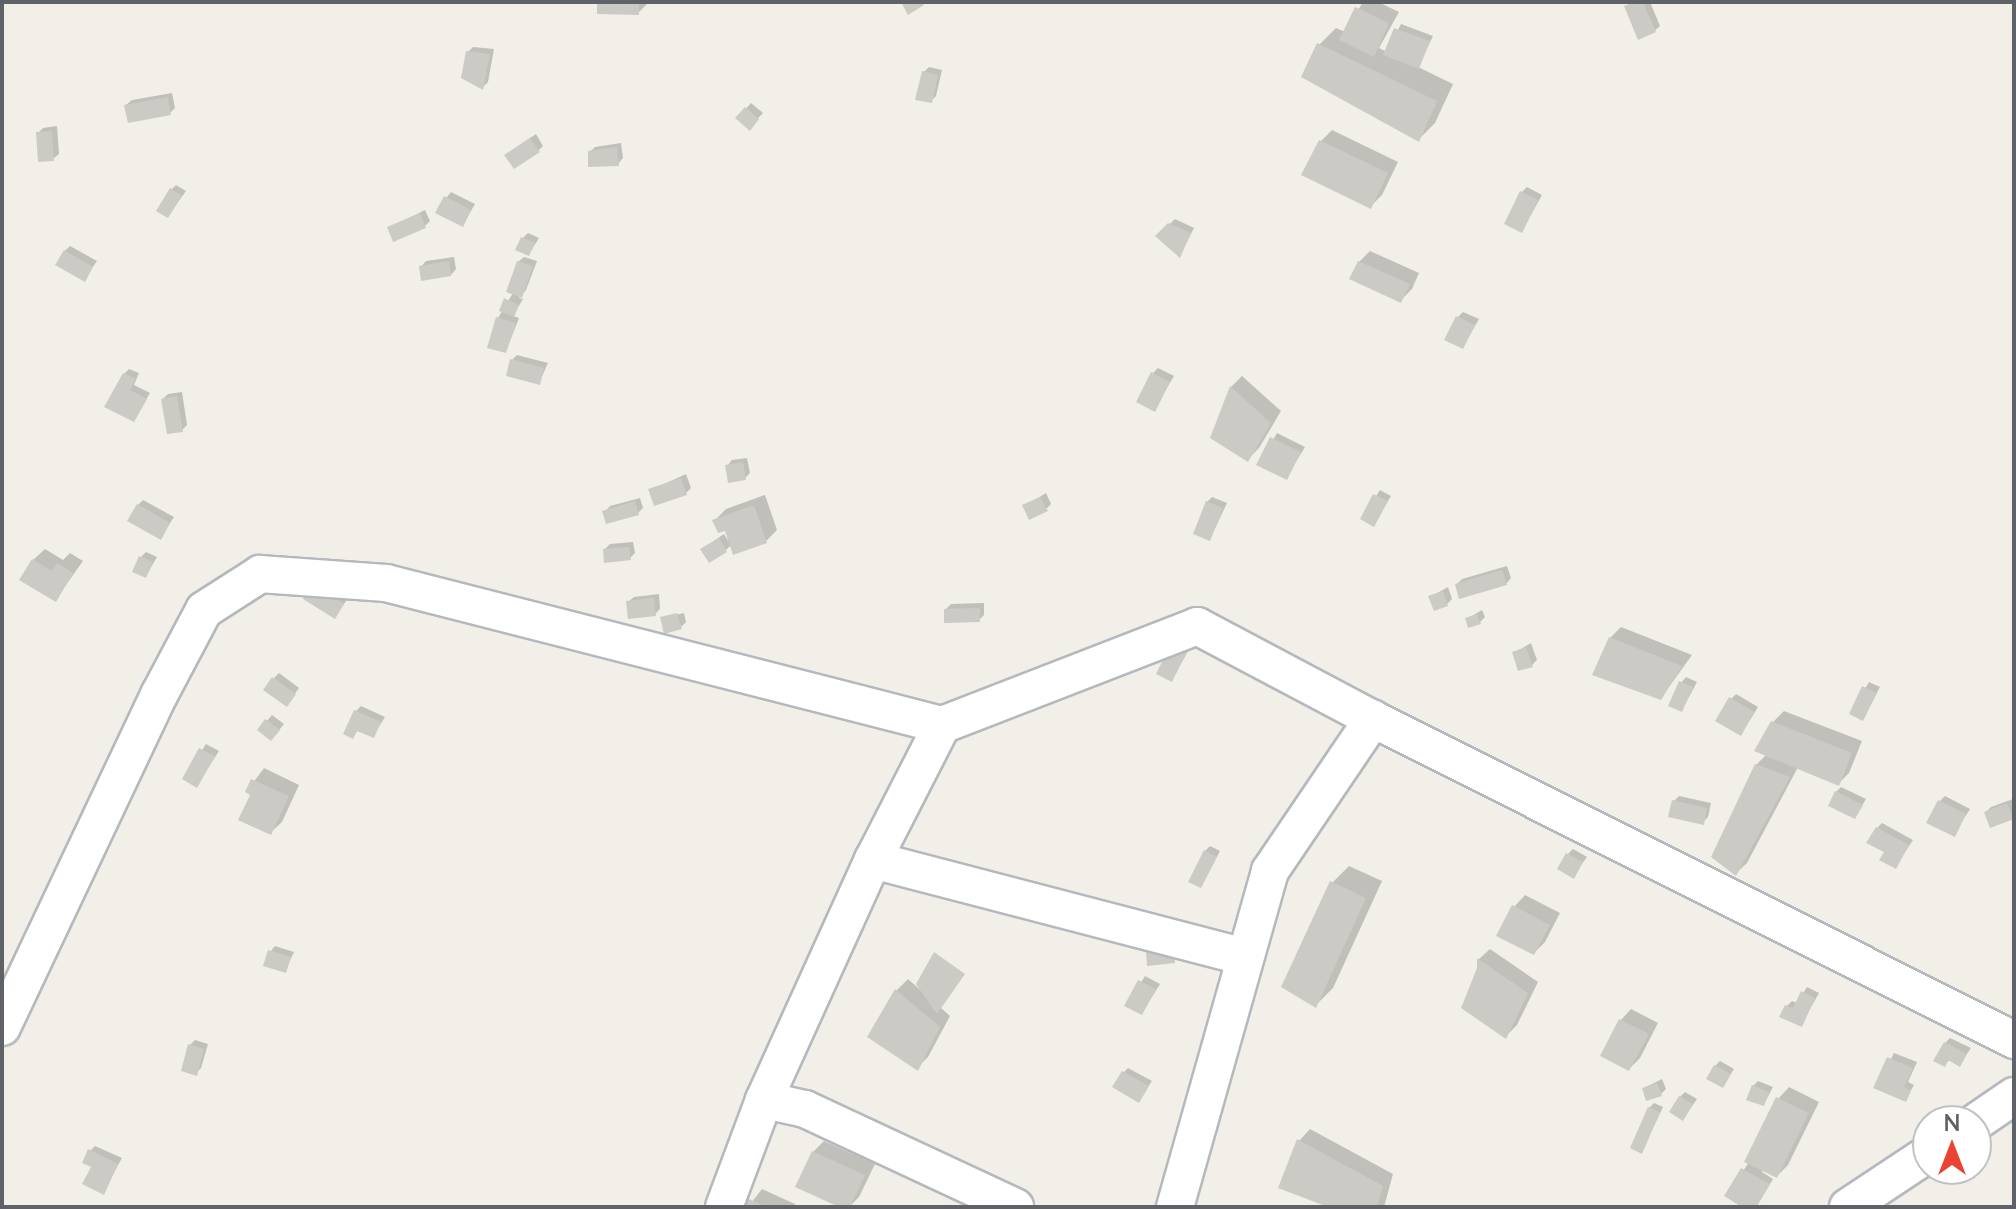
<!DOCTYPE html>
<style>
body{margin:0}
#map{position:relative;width:2016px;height:1209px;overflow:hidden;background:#f1efe8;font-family:Lato,sans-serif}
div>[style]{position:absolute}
.shadow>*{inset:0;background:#0003}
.building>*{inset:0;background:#cccac5}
.roads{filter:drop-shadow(2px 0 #b5b8bc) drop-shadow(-2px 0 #b5b8bc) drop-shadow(0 2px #b5b8bc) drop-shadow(0 -2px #b5b8bc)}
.minor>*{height:36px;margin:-18px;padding:0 18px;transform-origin:18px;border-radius:18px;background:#fff}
span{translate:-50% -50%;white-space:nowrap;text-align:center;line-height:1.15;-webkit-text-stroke:6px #fff;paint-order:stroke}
.frame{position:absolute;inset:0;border:4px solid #5f6368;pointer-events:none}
.north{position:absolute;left:1912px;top:1105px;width:80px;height:80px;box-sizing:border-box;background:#fff;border:2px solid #bfc1c3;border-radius:50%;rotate:0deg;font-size:22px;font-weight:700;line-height:32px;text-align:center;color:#5f6368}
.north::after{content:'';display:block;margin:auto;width:28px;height:36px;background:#ea4335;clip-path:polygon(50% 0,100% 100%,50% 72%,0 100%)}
</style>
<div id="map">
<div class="shadow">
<i style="clip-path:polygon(599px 2px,649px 2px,638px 13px)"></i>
<i style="clip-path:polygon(1363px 2px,1378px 2px,1399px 12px,1379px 48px,1387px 52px,1401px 24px,1433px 36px,1418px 67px,1453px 84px,1435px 123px,1418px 140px,1319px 45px,1336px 28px,1345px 32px)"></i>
<i style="clip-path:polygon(1631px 2px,1650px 2px,1660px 26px,1654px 31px,1627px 7px)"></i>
<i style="clip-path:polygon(473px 47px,494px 49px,488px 82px,483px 87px,468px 52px)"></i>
<i style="clip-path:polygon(929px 67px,942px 70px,936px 96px,931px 101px,924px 72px)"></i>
<i style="clip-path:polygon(172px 93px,175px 108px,170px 113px,126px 105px,132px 100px)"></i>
<i style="clip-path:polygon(751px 103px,763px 113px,749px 128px,738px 118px)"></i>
<i style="clip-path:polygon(57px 126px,59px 154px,53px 159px,38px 133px,43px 128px)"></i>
<i style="clip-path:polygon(1332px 130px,1398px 162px,1382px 195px,1371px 206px,1304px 174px,1321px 141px)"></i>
<i style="clip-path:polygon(536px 134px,543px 146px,538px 151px,512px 150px)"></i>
<i style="clip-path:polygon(621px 143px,623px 158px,618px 164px,590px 152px,595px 147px)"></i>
<i style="clip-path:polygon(176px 185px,186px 191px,168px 216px,171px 190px)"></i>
<i style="clip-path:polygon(1527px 187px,1542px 195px,1522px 231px,1522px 192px)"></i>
<i style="clip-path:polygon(451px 192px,475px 204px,463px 225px,446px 198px)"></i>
<i style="clip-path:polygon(425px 210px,430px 221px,425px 226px,389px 228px)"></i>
<i style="clip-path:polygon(1175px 219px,1194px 228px,1180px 255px,1157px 236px)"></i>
<i style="clip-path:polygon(528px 233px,539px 238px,529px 254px,523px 238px)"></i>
<i style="clip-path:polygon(70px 246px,97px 261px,84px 280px,65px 251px)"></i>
<i style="clip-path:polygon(1370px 251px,1419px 273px,1412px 289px,1400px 301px,1359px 262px)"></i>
<i style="clip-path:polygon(454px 257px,456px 269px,451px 275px,421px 267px,426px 261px)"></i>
<i style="clip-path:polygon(524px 257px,537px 261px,526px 290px,519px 298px,523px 299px,513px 316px,519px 318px,506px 351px,498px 318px,513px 293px,518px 262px)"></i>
<i style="clip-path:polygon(1463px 312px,1479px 319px,1463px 347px,1458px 317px)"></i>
<i style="clip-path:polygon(517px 355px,548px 363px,539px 383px,512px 360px)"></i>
<i style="clip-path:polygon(1158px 368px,1174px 376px,1154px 409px,1153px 373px)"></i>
<i style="clip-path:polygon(129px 369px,139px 373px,134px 385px,150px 393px,134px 420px,124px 374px)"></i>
<i style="clip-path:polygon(1242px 376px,1281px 411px,1259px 448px,1248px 459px,1212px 437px,1231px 387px)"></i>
<i style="clip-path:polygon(182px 392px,187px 425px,182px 430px,163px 399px,168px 394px)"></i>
<i style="clip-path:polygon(1277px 433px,1305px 447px,1286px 478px,1259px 464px)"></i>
<i style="clip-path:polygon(747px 458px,750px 473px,745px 478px,727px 466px,732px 460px)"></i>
<i style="clip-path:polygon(686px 474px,691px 488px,686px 493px,651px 490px)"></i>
<i style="clip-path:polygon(1380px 490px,1391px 496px,1374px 524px,1362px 518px)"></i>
<i style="clip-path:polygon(1046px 493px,1051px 504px,1046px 509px,1025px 506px)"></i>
<i style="clip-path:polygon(765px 495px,777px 530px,766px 541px,732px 544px,726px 550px,702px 549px,724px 534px,728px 541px,726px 528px,715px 520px,726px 509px)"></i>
<i style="clip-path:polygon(1212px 497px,1227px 503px,1210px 539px,1207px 502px)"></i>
<i style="clip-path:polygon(640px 498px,643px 508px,638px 513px,605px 512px,610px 506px)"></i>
<i style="clip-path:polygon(143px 500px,174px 517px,161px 537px,138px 505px)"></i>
<i style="clip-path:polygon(633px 542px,635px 553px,630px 558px,605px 549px,610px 544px)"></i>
<i style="clip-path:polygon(45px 549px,63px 560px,70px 553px,83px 561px,56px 599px,33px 560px)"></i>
<i style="clip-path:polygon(146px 552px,157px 557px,146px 576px,141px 557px)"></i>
<i style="clip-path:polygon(1507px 566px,1511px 578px,1506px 584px,1457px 584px,1462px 579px)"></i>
<i style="clip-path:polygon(314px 586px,348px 598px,339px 611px)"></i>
<i style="clip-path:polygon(1448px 587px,1452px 599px,1447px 604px,1430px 597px)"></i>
<i style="clip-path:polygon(659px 594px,660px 609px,655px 614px,628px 602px,634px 597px)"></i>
<i style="clip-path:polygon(984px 603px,984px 615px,979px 620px,946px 609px,951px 604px)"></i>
<i style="clip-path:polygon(1482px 610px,1485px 617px,1480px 622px,1467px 619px)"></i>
<i style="clip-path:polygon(684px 613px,686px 622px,681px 627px,662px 618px)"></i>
<i style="clip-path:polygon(1621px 627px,1692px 655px,1661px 698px,1610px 638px)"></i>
<i style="clip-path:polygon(1193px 642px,1172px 680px,1159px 674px)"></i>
<i style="clip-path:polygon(1531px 643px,1537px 660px,1532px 665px,1514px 653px)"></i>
<i style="clip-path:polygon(279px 673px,299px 688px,291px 699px,274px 678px)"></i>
<i style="clip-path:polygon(1686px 677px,1697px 682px,1682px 710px,1681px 683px)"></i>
<i style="clip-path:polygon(1869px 682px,1880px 687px,1863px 718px,1851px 713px)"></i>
<i style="clip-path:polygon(1736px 694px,1758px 707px,1745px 728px,1731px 699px)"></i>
<i style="clip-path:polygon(361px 706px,385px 717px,373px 736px,359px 729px,352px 737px,356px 711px)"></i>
<i style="clip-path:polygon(1784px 711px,1862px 741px,1849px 773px,1838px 784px,1798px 767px,1747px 863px,1736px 873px,1756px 765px,1767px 754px,1773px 722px)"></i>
<i style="clip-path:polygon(272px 715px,284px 724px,276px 734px,260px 729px)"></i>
<i style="clip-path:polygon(206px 744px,219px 751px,197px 785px,185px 778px)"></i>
<i style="clip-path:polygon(264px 768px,299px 785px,282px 822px,270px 833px,253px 794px,247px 791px)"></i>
<i style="clip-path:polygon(1841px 787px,1866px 799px,1855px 817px,1836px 792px)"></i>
<i style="clip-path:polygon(1679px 796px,1711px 803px,1708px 817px,1703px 822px,1674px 801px)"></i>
<i style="clip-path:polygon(1945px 796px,1970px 809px,1954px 834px,1940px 801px)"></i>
<i style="clip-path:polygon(2013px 799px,2013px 818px,1986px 812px,1991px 807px)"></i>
<i style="clip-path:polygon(1882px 823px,1913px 840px,1896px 866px,1877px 828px)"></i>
<i style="clip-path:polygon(1210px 846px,1220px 851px,1201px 886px,1205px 851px)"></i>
<i style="clip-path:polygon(1573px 849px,1587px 857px,1573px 876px,1568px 854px)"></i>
<i style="clip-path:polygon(1349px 866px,1382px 881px,1333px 988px,1316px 1005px,1332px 883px)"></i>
<i style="clip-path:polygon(1525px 895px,1560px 913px,1545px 942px,1534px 953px,1514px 907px)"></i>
<i style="clip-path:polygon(275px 946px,294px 952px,285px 971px,270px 952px)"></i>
<i style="clip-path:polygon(1490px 949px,1538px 982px,1517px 1025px,1506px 1036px,1479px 969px,1479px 959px)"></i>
<i style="clip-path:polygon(1145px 976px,1160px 984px,1142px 1013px,1127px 1005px)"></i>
<i style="clip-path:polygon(908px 979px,950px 1016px,928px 1057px,917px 1068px,870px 1037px,897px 990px)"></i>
<i style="clip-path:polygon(1807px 987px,1819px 993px,1801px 1025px,1787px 1006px,1792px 1001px,1797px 1003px)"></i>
<i style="clip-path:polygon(1631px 1009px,1658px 1023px,1640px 1058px,1629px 1069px,1620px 1021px)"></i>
<i style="clip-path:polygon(1950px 1038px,1971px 1048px,1960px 1064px,1950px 1059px,1945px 1065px,1945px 1043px)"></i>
<i style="clip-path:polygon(195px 1040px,208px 1044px,201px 1068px,196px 1073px,190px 1045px)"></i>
<i style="clip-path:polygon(1894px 1053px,1917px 1062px,1908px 1082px,1914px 1085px,1905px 1100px,1876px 1087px)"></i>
<i style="clip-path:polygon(1720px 1061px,1734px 1069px,1723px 1086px,1715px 1066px)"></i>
<i style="clip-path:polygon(1128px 1068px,1152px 1081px,1139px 1100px,1123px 1073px)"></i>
<i style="clip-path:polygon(1662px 1079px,1666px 1089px,1661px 1094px,1644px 1088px)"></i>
<i style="clip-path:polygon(1758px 1081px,1773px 1087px,1764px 1104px,1753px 1086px)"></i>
<i style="clip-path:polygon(1789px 1087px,1819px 1102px,1788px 1165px,1777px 1176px,1763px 1169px,1762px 1172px,1773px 1179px,1757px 1206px,1746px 1207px,1727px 1195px,1749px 1162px,1778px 1099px)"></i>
<i style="clip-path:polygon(1685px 1092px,1697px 1099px,1683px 1119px,1680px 1097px)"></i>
<i style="clip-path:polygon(1654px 1103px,1663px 1107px,1642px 1151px,1649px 1108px)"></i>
<i style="clip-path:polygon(1310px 1129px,1393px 1174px,1384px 1207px,1334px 1207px,1299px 1141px)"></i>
<i style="clip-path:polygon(824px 1141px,875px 1164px,859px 1197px,849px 1207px,844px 1207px,813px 1152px)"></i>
<i style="clip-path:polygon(95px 1146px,122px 1158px,103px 1192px,90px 1151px)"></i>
<i style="clip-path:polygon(762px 1189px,795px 1204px,794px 1207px,748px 1207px)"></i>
</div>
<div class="building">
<i style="clip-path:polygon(597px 2px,639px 2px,639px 15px,597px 14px)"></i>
<i style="clip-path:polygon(901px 2px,922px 2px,924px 5px,908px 15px)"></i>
<i style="clip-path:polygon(1634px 2px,1643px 2px,1656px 32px,1638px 40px,1624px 6px)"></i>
<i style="clip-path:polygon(1355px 7px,1389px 23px,1374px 57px,1339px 40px)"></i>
<i style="clip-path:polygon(1394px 28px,1430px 41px,1419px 69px,1383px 55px)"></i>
<i style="clip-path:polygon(1317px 43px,1437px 101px,1419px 142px,1301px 77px)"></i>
<i style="clip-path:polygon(466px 51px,490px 54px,483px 90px,461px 78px)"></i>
<i style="clip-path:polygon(922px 71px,938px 75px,932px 103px,915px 100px)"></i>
<i style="clip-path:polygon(168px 97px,171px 115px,128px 123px,124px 105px)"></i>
<i style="clip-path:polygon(745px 107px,759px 119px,750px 131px,735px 118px)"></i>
<i style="clip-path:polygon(52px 131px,54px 161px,38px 162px,36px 132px)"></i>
<i style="clip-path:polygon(530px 138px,540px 152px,514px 169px,504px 155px)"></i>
<i style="clip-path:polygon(1319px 140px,1388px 173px,1371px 209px,1301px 175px)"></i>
<i style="clip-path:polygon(617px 147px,619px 166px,588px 167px,588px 151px)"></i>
<i style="clip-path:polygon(170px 188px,182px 196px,168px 218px,156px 211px)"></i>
<i style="clip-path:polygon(1520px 191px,1538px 200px,1522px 233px,1504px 224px)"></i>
<i style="clip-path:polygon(444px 196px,471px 210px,463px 227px,435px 213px)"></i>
<i style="clip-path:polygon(420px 213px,426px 228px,393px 242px,387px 227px)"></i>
<i style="clip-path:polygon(1168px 223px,1191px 233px,1180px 258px,1155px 236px)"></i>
<i style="clip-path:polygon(521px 237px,535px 243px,529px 256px,515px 250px)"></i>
<i style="clip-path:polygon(64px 250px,93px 267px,85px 282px,55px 265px)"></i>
<i style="clip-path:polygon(449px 261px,451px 276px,421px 281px,419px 266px)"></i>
<i style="clip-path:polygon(517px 261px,533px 266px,522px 298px,506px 292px)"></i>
<i style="clip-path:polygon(1358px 261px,1410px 284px,1401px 303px,1349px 279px)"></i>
<i style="clip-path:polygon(504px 298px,519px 305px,514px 317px,499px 311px)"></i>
<i style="clip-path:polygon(1456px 316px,1475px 325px,1463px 349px,1444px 340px)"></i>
<i style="clip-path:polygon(496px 317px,516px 323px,506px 353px,487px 348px)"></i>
<i style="clip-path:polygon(510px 359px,544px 368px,540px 385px,506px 376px)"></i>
<i style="clip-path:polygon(1151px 372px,1170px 382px,1155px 412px,1136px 402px)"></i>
<i style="clip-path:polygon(123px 373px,136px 379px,130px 390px,147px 399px,134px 422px,104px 407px)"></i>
<i style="clip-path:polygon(1230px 386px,1271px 423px,1248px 462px,1210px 438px)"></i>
<i style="clip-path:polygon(177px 396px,183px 432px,167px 434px,161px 399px)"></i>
<i style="clip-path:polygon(1270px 437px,1301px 452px,1287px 480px,1256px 465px)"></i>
<i style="clip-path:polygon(743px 462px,746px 480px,728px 483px,725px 465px)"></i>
<i style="clip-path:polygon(681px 478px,687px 495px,654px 506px,648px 489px)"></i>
<i style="clip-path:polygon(1373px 494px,1388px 501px,1374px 527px,1360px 519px)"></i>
<i style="clip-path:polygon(1040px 497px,1048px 511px,1029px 520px,1022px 505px)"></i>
<i style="clip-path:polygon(635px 501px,639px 515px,606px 524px,602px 511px)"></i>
<i style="clip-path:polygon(1206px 501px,1223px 508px,1210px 541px,1193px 534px)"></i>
<i style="clip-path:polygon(137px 504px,170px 523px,161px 540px,127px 521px)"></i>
<i style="clip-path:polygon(754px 505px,767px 543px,733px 555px,725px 531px,718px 533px,712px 520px)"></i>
<i style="clip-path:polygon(719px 538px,727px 552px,709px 563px,700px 549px)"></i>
<i style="clip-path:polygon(629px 547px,631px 560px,604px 563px,603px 549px)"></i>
<i style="clip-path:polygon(139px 556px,153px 562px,146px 578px,132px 572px)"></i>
<i style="clip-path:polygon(32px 559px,52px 571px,57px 563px,73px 573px,56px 602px,19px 580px)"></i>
<i style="clip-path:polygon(1502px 570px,1507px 585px,1459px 599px,1455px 584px)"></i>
<i style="clip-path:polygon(313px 584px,344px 604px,335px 619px,303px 599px)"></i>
<i style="clip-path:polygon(1443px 591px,1448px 606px,1434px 611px,1428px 596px)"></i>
<i style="clip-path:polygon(654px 598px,656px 616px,628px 619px,626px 601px)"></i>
<i style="clip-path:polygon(980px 608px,980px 622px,944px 623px,944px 609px)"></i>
<i style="clip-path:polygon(677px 613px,682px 629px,664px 634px,660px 617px)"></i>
<i style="clip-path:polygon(1477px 614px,1481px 624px,1468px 628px,1465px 618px)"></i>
<i style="clip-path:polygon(1609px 637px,1682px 666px,1661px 700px,1592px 675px)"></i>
<i style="clip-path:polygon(1173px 639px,1189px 647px,1172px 682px,1156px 674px)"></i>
<i style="clip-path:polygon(1526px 647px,1533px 667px,1518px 671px,1512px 652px)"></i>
<i style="clip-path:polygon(272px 677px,296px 694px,287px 707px,263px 690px)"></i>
<i style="clip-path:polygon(1679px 681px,1693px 687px,1682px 712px,1668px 706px)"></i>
<i style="clip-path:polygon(1862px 686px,1877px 693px,1863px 721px,1849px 714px)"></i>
<i style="clip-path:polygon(1729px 697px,1754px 712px,1741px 736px,1715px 721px)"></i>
<i style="clip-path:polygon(354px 710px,381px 722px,374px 738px,357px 731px,353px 739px,343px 734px)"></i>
<i style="clip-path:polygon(265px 719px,280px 730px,271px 741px,257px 730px)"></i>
<i style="clip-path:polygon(1771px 721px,1852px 753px,1839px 786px,1754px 751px)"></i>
<i style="clip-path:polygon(199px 748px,215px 756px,197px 788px,182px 779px)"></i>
<i style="clip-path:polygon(1755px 764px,1790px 777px,1736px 876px,1711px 857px)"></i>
<i style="clip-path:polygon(251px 779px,289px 796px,271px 835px,238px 820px,250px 795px,245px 792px)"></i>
<i style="clip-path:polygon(1835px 791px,1863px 805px,1855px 819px,1828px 806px)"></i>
<i style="clip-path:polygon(1672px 800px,1707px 808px,1704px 825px,1668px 817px)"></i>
<i style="clip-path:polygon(1938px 800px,1966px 814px,1955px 837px,1926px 823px)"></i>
<i style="clip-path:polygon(2007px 803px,2014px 819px,1990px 828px,1984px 812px)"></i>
<i style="clip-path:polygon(1876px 827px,1909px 845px,1896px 869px,1879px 860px,1884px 852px,1866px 843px)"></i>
<i style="clip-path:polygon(1204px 850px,1217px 857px,1201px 888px,1188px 882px)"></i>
<i style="clip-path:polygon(1566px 853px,1583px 862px,1574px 879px,1557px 869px)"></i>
<i style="clip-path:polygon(1330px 881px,1366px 898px,1316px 1008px,1281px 987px)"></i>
<i style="clip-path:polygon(1512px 905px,1550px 925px,1534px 955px,1496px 936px)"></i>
<i style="clip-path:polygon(1173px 947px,1175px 963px,1147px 966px,1146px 950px)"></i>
<i style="clip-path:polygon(268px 950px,291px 957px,286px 973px,263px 966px)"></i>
<i style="clip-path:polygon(934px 952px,965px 974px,937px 1014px,916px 984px)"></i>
<i style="clip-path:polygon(1477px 958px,1528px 993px,1506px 1039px,1461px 1008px,1477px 968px)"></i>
<i style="clip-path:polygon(1138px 980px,1156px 989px,1142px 1015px,1124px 1006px)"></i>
<i style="clip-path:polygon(895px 989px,940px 1027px,918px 1071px,867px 1037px)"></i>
<i style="clip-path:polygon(1801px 991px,1815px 998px,1802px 1027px,1779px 1017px,1785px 1005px,1793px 1008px)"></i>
<i style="clip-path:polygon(1619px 1019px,1649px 1034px,1629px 1071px,1600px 1056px)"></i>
<i style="clip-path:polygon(1944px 1042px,1967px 1054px,1960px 1067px,1948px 1060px,1945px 1067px,1933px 1061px)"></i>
<i style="clip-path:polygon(188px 1044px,204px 1049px,197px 1076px,181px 1071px)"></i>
<i style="clip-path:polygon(1887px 1057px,1913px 1068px,1904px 1087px,1911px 1091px,1906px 1102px,1873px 1088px)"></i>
<i style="clip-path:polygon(1714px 1065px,1731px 1074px,1723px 1088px,1706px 1079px)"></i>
<i style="clip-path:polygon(1122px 1071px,1149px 1086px,1139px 1103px,1112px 1087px)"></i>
<i style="clip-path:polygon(1657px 1083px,1662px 1096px,1646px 1101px,1642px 1088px)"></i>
<i style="clip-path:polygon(1752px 1085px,1769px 1092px,1764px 1106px,1746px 1100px)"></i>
<i style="clip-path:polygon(1679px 1096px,1693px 1104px,1683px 1121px,1669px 1112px)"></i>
<i style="clip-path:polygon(1776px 1097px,1809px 1113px,1777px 1178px,1744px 1162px)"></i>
<i style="clip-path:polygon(1648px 1107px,1660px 1112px,1642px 1154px,1630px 1148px)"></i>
<i style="clip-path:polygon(1297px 1139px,1383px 1186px,1377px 1207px,1328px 1207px,1278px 1188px)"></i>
<i style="clip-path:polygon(88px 1149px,118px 1164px,104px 1195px,82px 1184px,91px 1167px,82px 1163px)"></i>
<i style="clip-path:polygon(812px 1151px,865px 1175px,850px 1207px,839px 1207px,795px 1187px)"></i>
<i style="clip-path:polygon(1741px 1168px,1770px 1184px,1756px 1207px,1742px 1207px,1724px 1196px)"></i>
<i style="clip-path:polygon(749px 1199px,766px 1207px,745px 1207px)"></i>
</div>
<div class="roads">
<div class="minor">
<i style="left:873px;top:860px;width:384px;rotate:14.6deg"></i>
<i style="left:2px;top:1027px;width:367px;rotate:-64.7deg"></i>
<i style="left:159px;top:695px;width:96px;rotate:-62.1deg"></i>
<i style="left:204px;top:610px;width:67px;rotate:-32.7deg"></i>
<i style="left:260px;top:574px;width:126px;rotate:4.1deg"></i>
<i style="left:386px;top:583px;width:574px;rotate:14.33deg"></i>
<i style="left:942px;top:725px;width:274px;rotate:-21.2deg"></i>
<i style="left:1197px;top:626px;width:199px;rotate:27.9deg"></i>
<i style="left:1373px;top:719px;width:717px;rotate:26.6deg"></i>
<i style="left:764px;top:1100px;width:264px;rotate:-65.6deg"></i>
<i style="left:873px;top:860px;width:152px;rotate:-62.9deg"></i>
<i style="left:1976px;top:1122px;width:46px;rotate:-34.4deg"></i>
<i style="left:724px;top:1207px;width:114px;rotate:-69.5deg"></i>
<i style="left:764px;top:1100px;width:42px;rotate:12.4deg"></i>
<i style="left:805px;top:1109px;width:232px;rotate:25deg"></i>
<i style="left:1175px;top:1207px;width:349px;rotate:-74.2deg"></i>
<i style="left:1270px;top:871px;width:184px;rotate:-55.9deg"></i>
<i style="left:1848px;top:1207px;width:96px;rotate:-33.5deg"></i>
</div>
</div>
<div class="frame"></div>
<div class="north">N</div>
</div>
